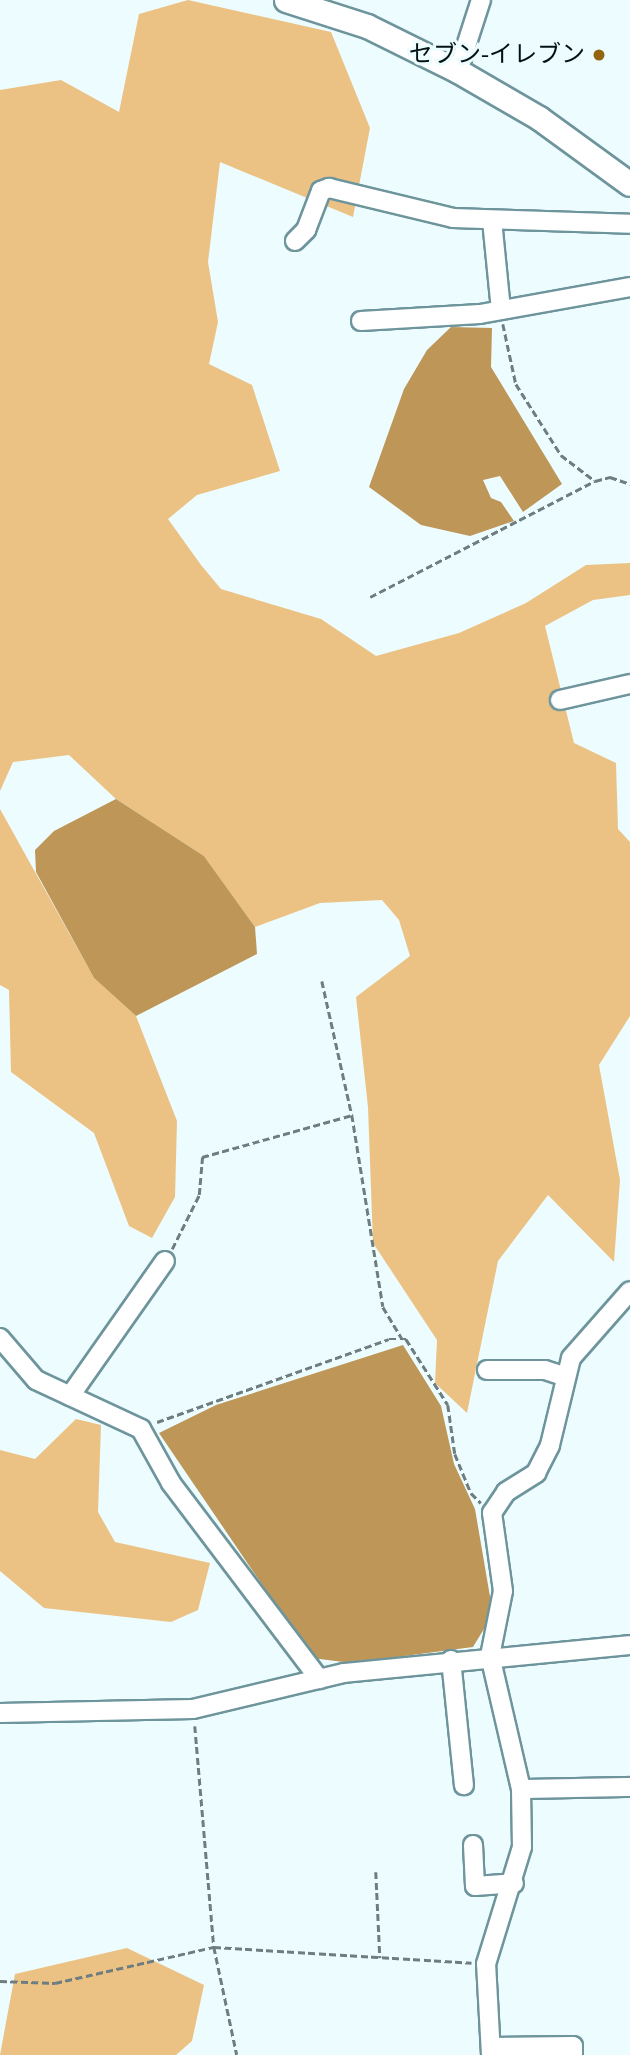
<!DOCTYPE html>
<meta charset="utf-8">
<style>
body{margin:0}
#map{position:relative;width:630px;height:2055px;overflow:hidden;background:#ecfcff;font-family:"Times New Roman","Noto Sans JP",serif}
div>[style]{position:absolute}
.forest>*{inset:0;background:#ebc283}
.water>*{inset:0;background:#bd9658}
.path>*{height:2.5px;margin-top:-1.25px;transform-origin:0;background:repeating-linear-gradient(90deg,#6e7d80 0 7px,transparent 0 10.5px)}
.roads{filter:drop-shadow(2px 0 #6e949c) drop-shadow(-2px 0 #6e949c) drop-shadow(0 2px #6e949c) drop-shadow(0 -2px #6e949c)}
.minor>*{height:18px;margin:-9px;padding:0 9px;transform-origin:9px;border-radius:9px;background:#fff}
.major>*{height:23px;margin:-11.5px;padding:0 11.5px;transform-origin:11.5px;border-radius:11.5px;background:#fff}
.dots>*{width:19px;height:19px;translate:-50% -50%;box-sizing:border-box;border:4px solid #ecfcff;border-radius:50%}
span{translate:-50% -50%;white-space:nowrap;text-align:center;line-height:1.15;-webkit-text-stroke:6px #ecfcff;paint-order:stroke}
.poi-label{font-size:24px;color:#031114}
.right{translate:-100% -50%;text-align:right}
</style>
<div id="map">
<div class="forest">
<i style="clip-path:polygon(188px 0,331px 32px,370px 128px,353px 217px,220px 162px,208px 262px,218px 322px,209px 364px,252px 385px,280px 471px,197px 495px,168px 519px,201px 565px,221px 589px,321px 619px,376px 656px,459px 633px,526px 603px,586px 565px,630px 563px,630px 595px,593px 600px,545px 626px,574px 743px,616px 763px,618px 829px,630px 842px,630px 1016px,599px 1065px,620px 1180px,614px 1262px,548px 1195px,498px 1261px,467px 1413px,435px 1383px,437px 1340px,373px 1243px,368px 1107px,356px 997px,410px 956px,399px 920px,382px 900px,320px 903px,255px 927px,204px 856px,116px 799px,69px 755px,13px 762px,0 791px,0 90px,61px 80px,119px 112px,139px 14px)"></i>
<i style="clip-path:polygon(0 809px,94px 978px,136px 1016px,177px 1121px,175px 1197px,152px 1238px,129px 1226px,94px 1133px,11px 1072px,9px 990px,0 985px)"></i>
<i style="clip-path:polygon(76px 1419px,101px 1425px,98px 1512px,115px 1542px,210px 1563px,198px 1610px,171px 1622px,44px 1608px,0 1571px,0 1450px,35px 1459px)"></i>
<i style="clip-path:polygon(127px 1948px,204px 1985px,192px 2041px,176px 2055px,0 2055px,15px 1974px)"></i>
</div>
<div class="water">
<i style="clip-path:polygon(451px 327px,492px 328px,491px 367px,562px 484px,523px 512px,500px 476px,483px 480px,491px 498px,501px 502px,514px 521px,470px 536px,421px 525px,369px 487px,404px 389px,427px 350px)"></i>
<i style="clip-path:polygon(116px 799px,204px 856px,255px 927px,257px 954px,136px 1016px,94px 978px,36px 872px,35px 850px,54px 831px)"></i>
<i style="clip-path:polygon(403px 1345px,441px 1406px,454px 1464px,475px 1509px,493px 1614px,473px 1647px,351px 1663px,312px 1658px,159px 1433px,216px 1405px)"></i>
</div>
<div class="path">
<i style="left:503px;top:324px;width:61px;rotate:77.8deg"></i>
<i style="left:516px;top:384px;width:84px;rotate:57.6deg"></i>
<i style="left:561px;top:455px;width:43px;rotate:37.4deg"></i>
<i style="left:370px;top:597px;width:253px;rotate:-27.3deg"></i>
<i style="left:595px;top:481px;width:16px;rotate:-15deg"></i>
<i style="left:610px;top:477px;width:21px;rotate:19deg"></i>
<i style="left:322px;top:981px;width:137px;rotate:77.4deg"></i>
<i style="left:352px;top:1115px;width:194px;rotate:80.8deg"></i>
<i style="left:383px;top:1307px;width:37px;rotate:59deg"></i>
<i style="left:172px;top:1249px;width:60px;rotate:-63.4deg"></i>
<i style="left:199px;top:1195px;width:38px;rotate:-85deg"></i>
<i style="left:202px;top:1157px;width:156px;rotate:-15.6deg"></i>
<i style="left:157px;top:1422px;width:246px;rotate:-19.7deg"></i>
<i style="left:389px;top:1339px;width:17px"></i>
<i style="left:406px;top:1339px;width:78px;rotate:57.5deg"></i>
<i style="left:448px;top:1405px;width:49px;rotate:81.9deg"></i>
<i style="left:455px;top:1454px;width:42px;rotate:67.7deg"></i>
<i style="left:471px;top:1493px;width:14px;rotate:45deg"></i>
<i style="left:195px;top:1726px;width:222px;rotate:85.1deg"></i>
<i style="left:214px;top:1947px;width:110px;rotate:78deg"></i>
<i style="left:376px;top:1872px;width:86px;rotate:87.3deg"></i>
<i style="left:0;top:1981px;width:55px;rotate:2.1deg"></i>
<i style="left:55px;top:1983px;width:163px;rotate:-12.8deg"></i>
<i style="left:214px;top:1947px;width:258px;rotate:3.5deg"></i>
</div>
<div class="roads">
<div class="minor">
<i style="left:458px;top:71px;width:75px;rotate:-72.1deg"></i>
<i style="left:492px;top:220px;width:90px;rotate:84.3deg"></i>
<i style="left:295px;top:241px;width:16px;rotate:-45deg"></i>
<i style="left:306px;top:230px;width:42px;rotate:-69deg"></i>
<i style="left:321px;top:191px;width:9px;rotate:-21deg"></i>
<i style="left:329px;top:188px;width:128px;rotate:13.6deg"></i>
<i style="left:453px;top:218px;width:177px;rotate:1.9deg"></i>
<i style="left:361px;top:321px;width:119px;rotate:-3.4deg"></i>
<i style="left:480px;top:314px;width:152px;rotate:-10.2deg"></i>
<i style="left:560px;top:700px;width:72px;rotate:-12.9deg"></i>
<i style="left:0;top:1338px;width:55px;rotate:49.4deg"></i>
<i style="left:36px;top:1380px;width:116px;rotate:25deg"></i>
<i style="left:141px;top:1429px;width:62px;rotate:60.9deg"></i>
<i style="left:171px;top:1483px;width:246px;rotate:52.9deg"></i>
<i style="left:487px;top:1370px;width:58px"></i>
<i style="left:545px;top:1370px;width:19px;rotate:18deg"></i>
<i style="left:70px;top:1396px;width:165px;rotate:-54.9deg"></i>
<i style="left:451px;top:1660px;width:126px;rotate:84.1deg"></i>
<i style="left:0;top:1713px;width:193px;rotate:-1.2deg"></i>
<i style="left:193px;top:1709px;width:155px;rotate:-13.4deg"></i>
<i style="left:344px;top:1673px;width:287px;rotate:-5.6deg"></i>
<i style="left:521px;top:1789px;width:109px;rotate:-1.1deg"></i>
<i style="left:473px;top:1845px;width:41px;rotate:87.2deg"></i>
<i style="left:475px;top:1886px;width:39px;rotate:-4deg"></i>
<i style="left:491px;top:2047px;width:82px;rotate:-0.7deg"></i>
<i style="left:573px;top:2046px;width:9px;rotate:90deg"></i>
<i style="left:491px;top:2055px;width:91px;rotate:-93.1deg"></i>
<i style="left:486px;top:1964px;width:122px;rotate:-72.9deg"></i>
<i style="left:522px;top:1847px;width:58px;rotate:-91deg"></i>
<i style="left:521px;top:1789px;width:137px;rotate:-103.1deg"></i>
<i style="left:490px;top:1656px;width:66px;rotate:-78.7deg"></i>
<i style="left:503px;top:1591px;width:79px;rotate:-98deg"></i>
<i style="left:492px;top:1513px;width:25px;rotate:-56deg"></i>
<i style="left:506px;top:1492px;width:36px;rotate:-32deg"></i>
<i style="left:536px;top:1473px;width:31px;rotate:-63deg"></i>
<i style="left:550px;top:1445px;width:89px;rotate:-76.4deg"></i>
<i style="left:571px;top:1358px;width:89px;rotate:-48.6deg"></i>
</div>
<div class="major">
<i style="left:286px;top:0;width:85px;rotate:17.8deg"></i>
<i style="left:367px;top:26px;width:102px;rotate:26.3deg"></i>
<i style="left:458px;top:71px;width:94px;rotate:30.1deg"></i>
<i style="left:539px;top:118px;width:112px;rotate:36deg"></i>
</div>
</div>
<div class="dots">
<i style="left:599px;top:55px;background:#91660f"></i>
</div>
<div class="poi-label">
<span class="right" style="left:585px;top:55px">セブン-イレブン</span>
</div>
</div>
